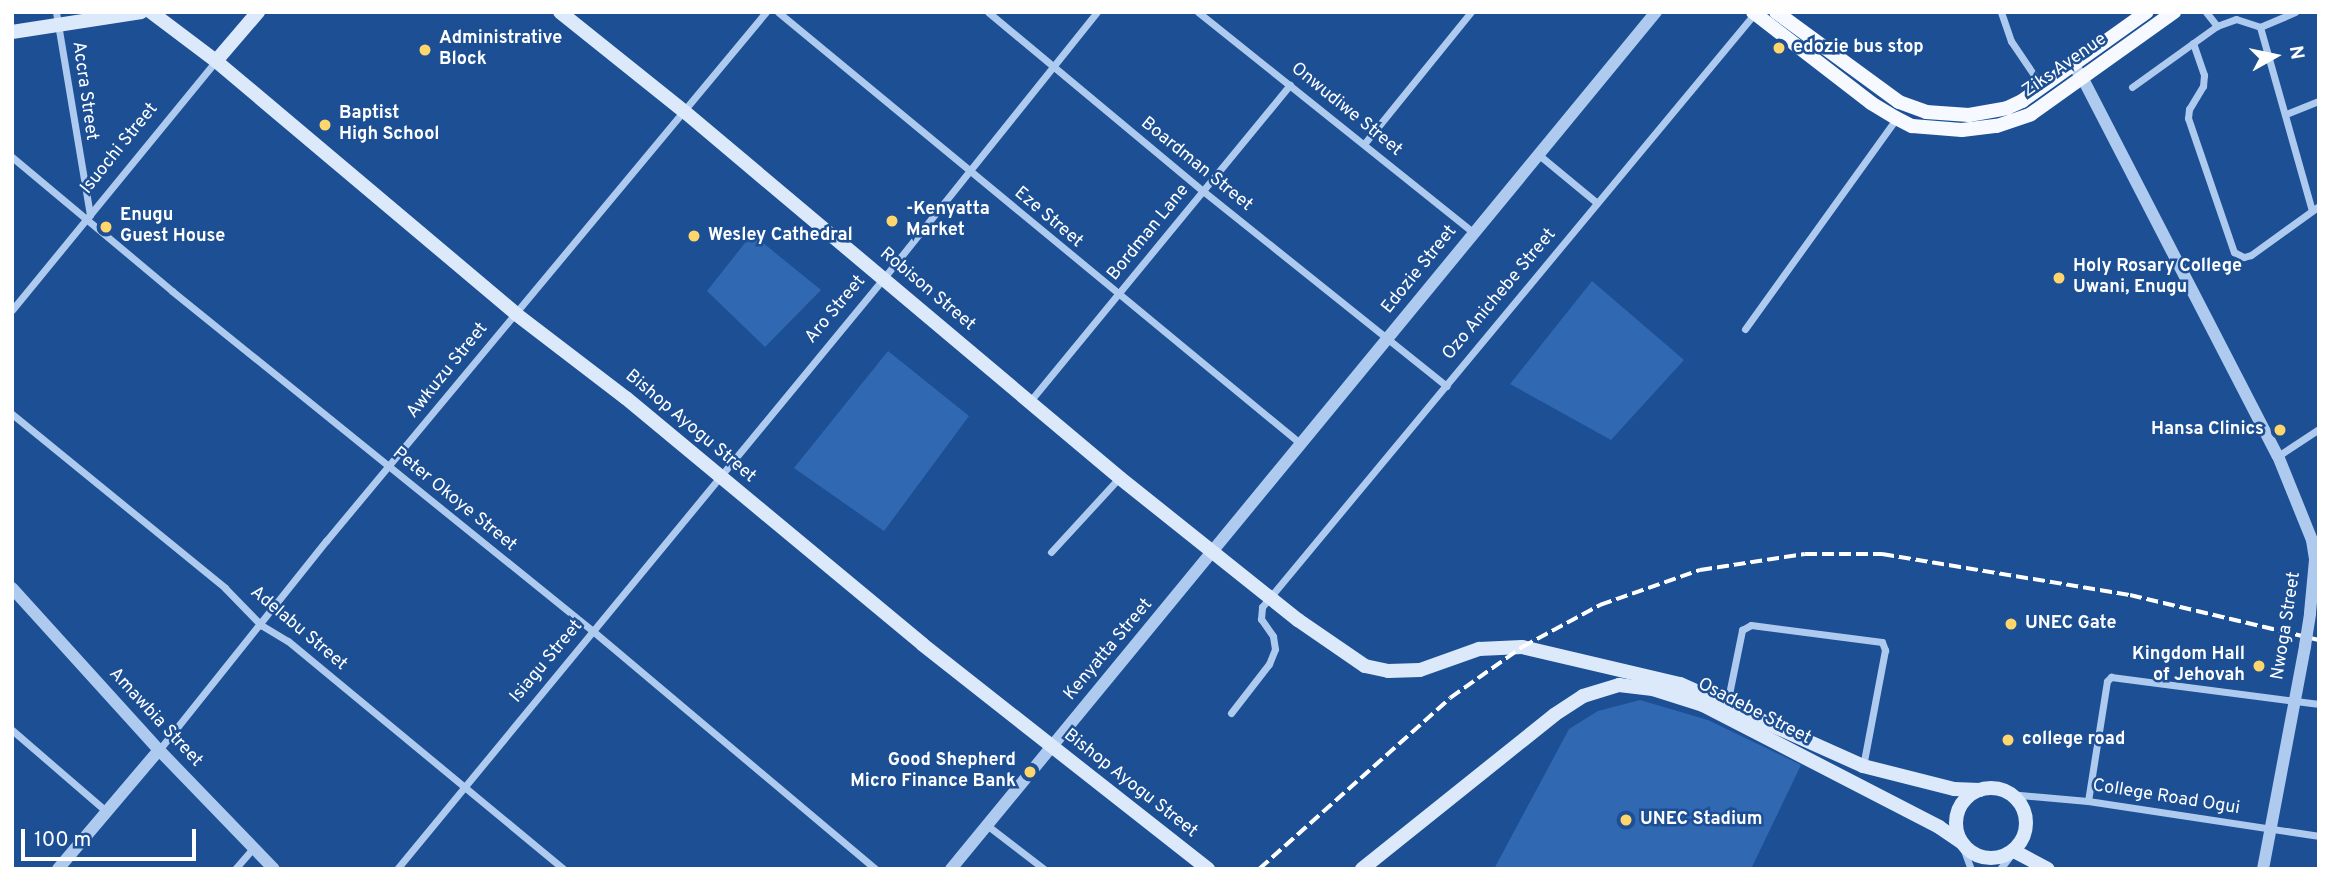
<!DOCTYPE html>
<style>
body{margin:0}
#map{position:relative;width:2331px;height:881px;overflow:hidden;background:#1c4f94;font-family:Overpass,sans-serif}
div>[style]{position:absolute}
.green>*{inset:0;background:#3069b2}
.minor>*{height:7px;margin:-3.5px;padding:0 3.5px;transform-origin:3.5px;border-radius:3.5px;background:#aecbef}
.tertiary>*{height:12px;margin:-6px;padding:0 6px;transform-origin:6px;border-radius:6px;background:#aecbef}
.secondary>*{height:14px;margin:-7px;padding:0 7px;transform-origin:7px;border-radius:7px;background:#dbe9fb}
.secondary>.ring{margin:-7px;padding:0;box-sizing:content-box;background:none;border:14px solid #dbe9fb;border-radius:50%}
.primary>*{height:14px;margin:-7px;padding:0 7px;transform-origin:7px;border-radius:7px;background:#f6f9ff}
.rail>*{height:3.5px;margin-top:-1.75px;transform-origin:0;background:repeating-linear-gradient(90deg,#fff 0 12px,transparent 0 17px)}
.tertiary-bridge>*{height:12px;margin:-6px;padding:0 6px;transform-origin:6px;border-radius:6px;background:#aecbef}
.dots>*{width:19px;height:19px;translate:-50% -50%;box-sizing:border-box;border:4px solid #1c4f94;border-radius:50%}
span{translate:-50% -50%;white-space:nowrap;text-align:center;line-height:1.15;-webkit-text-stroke:5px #1c4f94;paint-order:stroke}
.poi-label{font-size:18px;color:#fff;font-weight:700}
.left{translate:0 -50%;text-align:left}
.right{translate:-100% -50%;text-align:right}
.street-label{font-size:18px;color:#fff}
.frame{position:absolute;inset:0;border:14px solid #fff;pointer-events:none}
.north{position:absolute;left:2240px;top:21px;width:70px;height:70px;-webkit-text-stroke:5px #1c4f94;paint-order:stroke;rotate:81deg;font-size:19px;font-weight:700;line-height:28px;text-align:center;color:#fff}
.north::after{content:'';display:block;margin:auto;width:24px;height:32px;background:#fff;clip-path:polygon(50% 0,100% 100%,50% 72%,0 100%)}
.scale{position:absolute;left:21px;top:829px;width:175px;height:32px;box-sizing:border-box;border:4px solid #fff;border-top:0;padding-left:9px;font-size:21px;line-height:24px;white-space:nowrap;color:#fff;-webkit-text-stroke:5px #1c4f94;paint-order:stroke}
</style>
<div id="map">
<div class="green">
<i style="clip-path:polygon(752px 234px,821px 290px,765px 347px,707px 291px)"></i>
<i style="clip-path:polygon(1592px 281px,1684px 360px,1611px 440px,1510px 384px)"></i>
<i style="clip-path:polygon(888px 351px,969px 416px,884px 531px,794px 468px)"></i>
<i style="clip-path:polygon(1640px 700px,1708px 720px,1801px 765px,1751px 869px,1494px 869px,1569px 729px,1598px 711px)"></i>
</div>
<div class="minor">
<i style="left:56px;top:12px;width:206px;rotate:80.5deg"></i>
<i style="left:778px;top:12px;width:678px;rotate:39.56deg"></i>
<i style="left:988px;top:12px;width:280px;rotate:39.8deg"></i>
<i style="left:1203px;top:191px;width:312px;rotate:38.7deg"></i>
<i style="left:1198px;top:12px;width:354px;rotate:38.7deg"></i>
<i style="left:2001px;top:12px;width:31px;rotate:71deg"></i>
<i style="left:2011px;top:41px;width:55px;rotate:56deg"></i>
<i style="left:2206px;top:12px;width:18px;rotate:52deg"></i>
<i style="left:2260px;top:27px;width:38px;rotate:-23deg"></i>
<i style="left:2193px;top:43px;width:34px;rotate:71deg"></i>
<i style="left:2204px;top:75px;width:11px;rotate:95deg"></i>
<i style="left:2203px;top:86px;width:27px;rotate:121deg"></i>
<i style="left:2189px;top:109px;width:9px;rotate:96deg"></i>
<i style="left:2188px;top:118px;width:142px;rotate:71.1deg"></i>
<i style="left:2234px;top:252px;width:11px;rotate:27deg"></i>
<i style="left:2244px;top:257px;width:7px;rotate:-16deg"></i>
<i style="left:2251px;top:255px;width:84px;rotate:-35.8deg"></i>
<i style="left:2132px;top:87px;width:105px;rotate:-35.7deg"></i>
<i style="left:2217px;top:26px;width:20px;rotate:-20deg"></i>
<i style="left:2236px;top:19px;width:25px;rotate:18deg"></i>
<i style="left:2260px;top:27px;width:191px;rotate:74.2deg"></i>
<i style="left:2286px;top:114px;width:35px;rotate:-22deg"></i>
<i style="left:1364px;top:144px;width:170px;rotate:-51deg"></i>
<i style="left:1539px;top:155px;width:75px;rotate:39.6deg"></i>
<i style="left:12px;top:157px;width:209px;rotate:39.9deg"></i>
<i style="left:172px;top:291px;width:543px;rotate:38.94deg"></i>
<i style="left:594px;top:632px;width:368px;rotate:40.1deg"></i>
<i style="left:12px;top:310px;width:322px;rotate:-50.7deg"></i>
<i style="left:1745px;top:329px;width:259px;rotate:-54.3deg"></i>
<i style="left:1031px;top:400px;width:408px;rotate:-50.6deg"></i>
<i style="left:12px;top:414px;width:275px;rotate:39.2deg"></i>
<i style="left:225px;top:588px;width:52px;rotate:45.8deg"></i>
<i style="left:261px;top:625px;width:31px;rotate:31deg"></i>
<i style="left:288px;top:641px;width:358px;rotate:39.6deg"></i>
<i style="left:2278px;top:456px;width:49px;rotate:-33.4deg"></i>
<i style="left:1051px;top:552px;width:100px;rotate:-47.4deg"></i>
<i style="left:1727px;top:704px;width:76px;rotate:-78.5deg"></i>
<i style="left:1742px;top:630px;width:10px;rotate:-29deg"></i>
<i style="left:1751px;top:625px;width:132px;rotate:7.4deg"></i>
<i style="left:1882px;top:642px;width:9px;rotate:69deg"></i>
<i style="left:1885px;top:650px;width:118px;rotate:100.7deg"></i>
<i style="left:1231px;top:713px;width:62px;rotate:-52.2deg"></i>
<i style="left:1269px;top:664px;width:16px;rotate:-68deg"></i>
<i style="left:1275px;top:649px;width:13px;rotate:-99deg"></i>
<i style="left:1273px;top:636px;width:21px;rotate:-125deg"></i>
<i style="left:1261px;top:619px;width:12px;rotate:-85deg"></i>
<i style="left:1262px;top:607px;width:772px;rotate:-50.31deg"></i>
<i style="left:12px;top:730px;width:124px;rotate:40.8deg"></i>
<i style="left:159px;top:750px;width:268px;rotate:-51.4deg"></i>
<i style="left:326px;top:541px;width:688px;rotate:-50.25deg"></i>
<i style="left:2009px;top:794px;width:79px;rotate:5.1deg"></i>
<i style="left:2088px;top:801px;width:234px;rotate:8.6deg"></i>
<i style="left:2088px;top:801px;width:121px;rotate:-81deg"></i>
<i style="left:2107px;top:681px;width:6px;rotate:-45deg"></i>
<i style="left:2111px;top:677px;width:210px;rotate:7.4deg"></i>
<i style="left:988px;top:826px;width:71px;rotate:37.5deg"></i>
<i style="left:1961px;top:842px;width:29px;rotate:70deg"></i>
<i style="left:235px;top:869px;width:29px;rotate:-49deg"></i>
<i style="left:397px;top:869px;width:764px;rotate:-50.52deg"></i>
<i style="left:883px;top:279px;width:342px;rotate:-51.3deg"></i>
<i style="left:2000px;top:869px;width:23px;rotate:-52deg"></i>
</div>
<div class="tertiary">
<i style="left:2073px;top:65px;width:17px;rotate:54deg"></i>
<i style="left:2083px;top:79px;width:424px;rotate:62.7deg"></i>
<i style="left:2278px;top:456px;width:91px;rotate:68deg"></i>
<i style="left:2312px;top:540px;width:20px;rotate:81deg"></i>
<i style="left:2315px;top:560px;width:53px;rotate:95.4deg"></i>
<i style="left:12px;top:588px;width:219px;rotate:47.8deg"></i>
<i style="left:159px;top:750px;width:165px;rotate:46deg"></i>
<i style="left:58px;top:869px;width:156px;rotate:-49.7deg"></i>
<i style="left:951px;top:869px;width:1110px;rotate:-50.56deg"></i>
<i style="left:2263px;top:869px;width:227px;rotate:-79.3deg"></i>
</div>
<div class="secondary">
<i style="left:151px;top:12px;width:81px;rotate:37deg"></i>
<i style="left:216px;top:61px;width:392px;rotate:40.1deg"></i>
<i style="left:516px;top:314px;width:138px;rotate:37.4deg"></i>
<i style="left:626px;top:398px;width:385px;rotate:39.7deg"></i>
<i style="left:922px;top:644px;width:364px;rotate:38.2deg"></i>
<i style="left:560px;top:12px;width:160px;rotate:38.7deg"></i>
<i style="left:685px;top:112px;width:568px;rotate:40.08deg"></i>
<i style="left:1120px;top:478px;width:228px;rotate:38.6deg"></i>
<i style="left:1298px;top:620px;width:81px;rotate:34.5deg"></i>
<i style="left:1365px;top:666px;width:24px;rotate:12deg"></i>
<i style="left:1388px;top:671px;width:32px;rotate:-2deg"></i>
<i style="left:1420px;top:670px;width:63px;rotate:-19.6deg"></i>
<i style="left:1479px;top:649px;width:43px;rotate:-2.7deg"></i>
<i style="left:1522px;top:647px;width:162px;rotate:13.2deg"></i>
<i style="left:1680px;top:684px;width:201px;rotate:24.1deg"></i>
<i style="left:1863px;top:766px;width:94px;rotate:14.2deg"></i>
<i style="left:1954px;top:789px;width:26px;rotate:2deg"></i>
<i style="left:12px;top:32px;width:131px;rotate:-8.8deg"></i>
<i style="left:216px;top:61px;width:65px;rotate:-49.4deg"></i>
<i class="ring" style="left:1956px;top:788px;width:56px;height:56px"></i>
<i style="left:2014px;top:851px;width:38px;rotate:28deg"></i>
<i style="left:1362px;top:869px;width:246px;rotate:-38.7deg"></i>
<i style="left:1554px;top:715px;width:35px;rotate:-33deg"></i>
<i style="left:1583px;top:696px;width:38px;rotate:-17deg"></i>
<i style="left:1619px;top:685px;width:34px;rotate:7deg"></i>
<i style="left:1653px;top:689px;width:52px;rotate:17.7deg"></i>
<i style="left:1703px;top:705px;width:266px;rotate:27.3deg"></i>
<i style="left:1939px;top:827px;width:27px;rotate:34deg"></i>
</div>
<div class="primary">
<i style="left:1753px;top:12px;width:149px;rotate:37.6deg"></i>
<i style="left:1871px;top:103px;width:29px;rotate:31deg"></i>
<i style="left:1896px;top:118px;width:18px;rotate:27deg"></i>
<i style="left:1912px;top:126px;width:50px;rotate:4.6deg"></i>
<i style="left:1962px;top:130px;width:35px;rotate:-7deg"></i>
<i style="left:1997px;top:126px;width:36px;rotate:-19deg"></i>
<i style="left:2031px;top:114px;width:176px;rotate:-35.5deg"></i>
<i style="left:1776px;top:12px;width:152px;rotate:36.2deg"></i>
<i style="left:1899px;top:102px;width:29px;rotate:20deg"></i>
<i style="left:1926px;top:112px;width:43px;rotate:4deg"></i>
<i style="left:1969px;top:115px;width:39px;rotate:-10deg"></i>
<i style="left:2007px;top:108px;width:17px;rotate:-25deg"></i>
<i style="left:2022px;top:101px;width:153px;rotate:-35.5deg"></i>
</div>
<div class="rail">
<i style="left:1259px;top:869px;width:256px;rotate:-41.8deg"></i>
<i style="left:1450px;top:698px;width:88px;rotate:-35.3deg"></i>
<i style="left:1522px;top:647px;width:89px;rotate:-28.3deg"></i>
<i style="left:1600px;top:605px;width:106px;rotate:-19.3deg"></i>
<i style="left:1700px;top:570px;width:106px;rotate:-8.7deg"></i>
<i style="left:1805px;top:554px;width:77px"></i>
<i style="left:1882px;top:554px;width:251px;rotate:9.4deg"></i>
<i style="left:2130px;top:595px;width:194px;rotate:13.4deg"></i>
</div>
<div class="tertiary-bridge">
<i style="left:2305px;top:646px;width:33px;rotate:-81deg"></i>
</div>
<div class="dots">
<i style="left:1779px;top:48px;background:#ffd66c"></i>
<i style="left:425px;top:50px;background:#ffd66c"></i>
<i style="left:325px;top:125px;background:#ffd66c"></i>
<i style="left:892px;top:221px;background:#ffd66c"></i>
<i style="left:106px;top:227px;background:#ffd66c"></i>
<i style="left:694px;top:236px;background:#ffd66c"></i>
<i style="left:2059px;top:278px;background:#ffd66c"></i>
<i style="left:2280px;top:430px;background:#ffd66c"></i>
<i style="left:2011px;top:624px;background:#ffd66c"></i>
<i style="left:2259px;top:666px;background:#ffd66c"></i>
<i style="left:2008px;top:740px;background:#ffd66c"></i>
<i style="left:1030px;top:772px;background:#ffd66c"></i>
<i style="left:1626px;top:820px;background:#ffd66c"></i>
</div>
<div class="poi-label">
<span class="left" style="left:439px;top:50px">Administrative<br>Block</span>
<span class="left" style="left:1793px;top:48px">edozie bus stop</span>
<span class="left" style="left:339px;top:125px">Baptist<br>High School</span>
<span class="left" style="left:906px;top:221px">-Kenyatta<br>Market</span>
<span class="left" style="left:120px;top:227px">Enugu<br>Guest House</span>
<span class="left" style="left:708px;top:236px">Wesley Cathedral</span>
<span class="left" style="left:2073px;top:278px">Holy Rosary College<br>Uwani, Enugu</span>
<span class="right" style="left:2264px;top:430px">Hansa Clinics</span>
<span class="left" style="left:2025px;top:624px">UNEC Gate</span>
<span class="right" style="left:2245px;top:666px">Kingdom Hall<br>of Jehovah</span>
<span class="left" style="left:2022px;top:740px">college road</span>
<span class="right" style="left:1016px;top:772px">Good Shepherd<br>Micro Finance Bank</span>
<span class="left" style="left:1640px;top:820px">UNEC Stadium</span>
</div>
<div class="street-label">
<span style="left:2065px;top:66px;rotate:-35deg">Ziks Avenue</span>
<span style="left:84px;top:91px;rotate:82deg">Accra Street</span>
<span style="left:1346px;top:110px;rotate:39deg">Onwudiwe Street</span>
<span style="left:120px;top:149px;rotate:-51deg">Isuochi Street</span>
<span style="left:1196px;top:165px;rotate:39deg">Boardman Street</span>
<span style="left:1048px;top:218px;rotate:40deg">Eze Street</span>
<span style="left:1149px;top:233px;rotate:-51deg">Bordman Lane</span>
<span style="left:1420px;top:270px;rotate:-51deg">Edozie Street</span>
<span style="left:927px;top:290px;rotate:40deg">Robison Street</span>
<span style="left:1500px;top:295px;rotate:-50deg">Ozo Anichebe Street</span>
<span style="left:836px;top:310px;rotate:-50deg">Aro Street</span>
<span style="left:448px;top:371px;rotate:-51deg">Awkuzu Street</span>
<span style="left:690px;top:427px;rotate:40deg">Bishop Ayogu Street</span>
<span style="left:454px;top:500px;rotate:39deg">Peter Okoye Street</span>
<span style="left:2287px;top:626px;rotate:-81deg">Nwoga Street</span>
<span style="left:298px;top:629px;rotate:40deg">Adelabu Street</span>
<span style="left:1109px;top:650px;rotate:-50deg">Kenyatta Street</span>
<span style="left:547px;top:662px;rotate:-50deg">Isiagu Street</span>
<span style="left:1754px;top:712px;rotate:27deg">Osadebe Street</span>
<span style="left:155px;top:718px;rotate:47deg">Amawbia Street</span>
<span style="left:1130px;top:784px;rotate:38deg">Bishop Ayogu Street</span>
<span style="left:2166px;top:798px;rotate:9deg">College Road Ogui</span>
</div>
<div class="frame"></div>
<div class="north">N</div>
<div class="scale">100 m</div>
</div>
